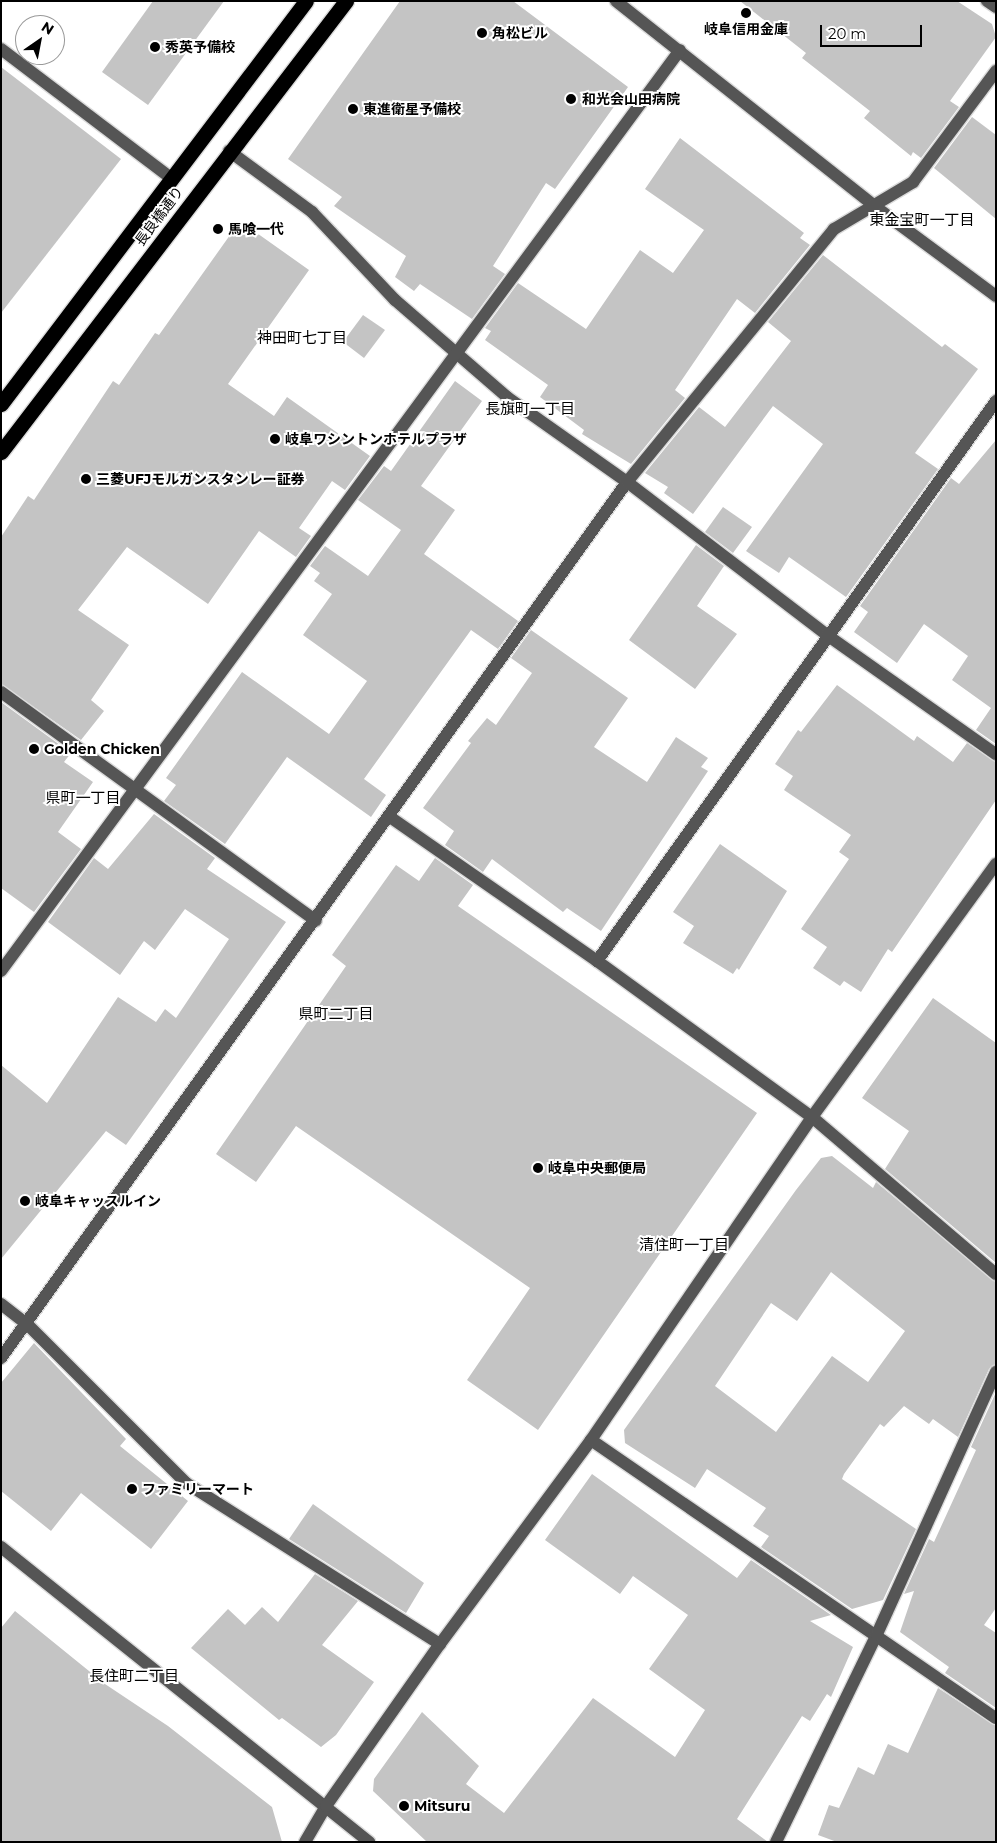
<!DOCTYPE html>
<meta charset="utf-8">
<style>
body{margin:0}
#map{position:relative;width:997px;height:1843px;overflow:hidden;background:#fff;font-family:Montserrat,"Noto Sans JP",sans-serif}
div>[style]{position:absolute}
.building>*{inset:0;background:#c4c4c4}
.roads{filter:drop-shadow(1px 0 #dbdbdb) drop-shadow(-1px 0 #dbdbdb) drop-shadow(0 1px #dbdbdb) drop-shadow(0 -1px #dbdbdb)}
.minor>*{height:12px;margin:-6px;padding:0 6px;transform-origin:6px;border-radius:6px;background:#555}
.highway>*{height:15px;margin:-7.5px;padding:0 7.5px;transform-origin:7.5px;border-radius:7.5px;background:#000}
.dots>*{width:14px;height:14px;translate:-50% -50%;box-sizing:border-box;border:2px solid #fff;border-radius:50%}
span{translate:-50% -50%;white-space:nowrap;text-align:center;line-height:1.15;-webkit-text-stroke:4px #fff;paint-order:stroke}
.poi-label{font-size:14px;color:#000;font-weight:700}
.left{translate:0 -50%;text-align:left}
.street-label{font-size:14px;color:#000}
.neighbourhood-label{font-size:15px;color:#000}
.frame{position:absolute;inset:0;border:2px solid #000;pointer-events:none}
.north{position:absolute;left:15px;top:15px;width:50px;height:50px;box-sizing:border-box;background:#fff;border:1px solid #999;border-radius:50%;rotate:33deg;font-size:14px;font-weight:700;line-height:20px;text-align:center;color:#000}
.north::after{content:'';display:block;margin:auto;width:18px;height:22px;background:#000;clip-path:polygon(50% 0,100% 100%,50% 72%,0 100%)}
.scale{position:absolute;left:820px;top:25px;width:102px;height:22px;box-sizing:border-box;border:2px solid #000;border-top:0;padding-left:6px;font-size:15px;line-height:18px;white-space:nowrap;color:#000;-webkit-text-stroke:4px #fff;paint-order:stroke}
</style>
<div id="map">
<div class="building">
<i style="clip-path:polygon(153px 1px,224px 1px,148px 105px,102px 72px)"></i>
<i style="clip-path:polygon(400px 1px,513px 1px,628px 87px,555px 189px,546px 183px,493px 266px,505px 274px,472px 319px,420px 284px,414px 291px,395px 277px,406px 256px,334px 206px,342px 197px,288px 159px)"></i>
<i style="clip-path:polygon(740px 1px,957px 1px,992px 24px,996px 37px,950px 101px,959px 107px,921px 158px,913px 152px,911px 156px,864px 118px,870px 111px,802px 58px,806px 53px)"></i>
<i style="clip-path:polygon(1px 67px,121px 159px,1px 313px)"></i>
<i style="clip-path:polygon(972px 117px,996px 135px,996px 219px,934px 168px)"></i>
<i style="clip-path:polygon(680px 138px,804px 233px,800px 238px,810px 245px,755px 313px,737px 299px,675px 390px,685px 398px,631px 464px,582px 434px,584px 430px,540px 397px,548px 385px,485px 340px,491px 331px,485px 328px,518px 283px,586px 329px,640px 250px,673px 273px,704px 230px,645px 189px)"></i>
<i style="clip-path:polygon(240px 221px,309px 270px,228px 384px,274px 416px,287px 397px,370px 456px,345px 490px,332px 481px,299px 528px,311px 536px,296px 557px,259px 531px,208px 604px,127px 547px,78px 610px,129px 645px,91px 700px,104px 711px,81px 740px,1px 684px,1px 537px,28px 496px,34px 500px,113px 381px,119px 385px,155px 333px,159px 335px)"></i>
<i style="clip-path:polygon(823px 255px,942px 347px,945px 344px,978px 369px,915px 453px,938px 469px,846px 597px,789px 557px,779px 573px,746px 551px,823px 444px,773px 406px,693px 514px,664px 493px,668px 487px,645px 473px,699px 407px,725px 427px,791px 341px,768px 322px)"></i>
<i style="clip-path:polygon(363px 315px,385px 330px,364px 358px,343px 342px)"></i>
<i style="clip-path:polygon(455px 381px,482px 401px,421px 486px,455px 510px,424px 554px,518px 621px,498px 649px,471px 630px,364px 779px,386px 795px,371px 817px,287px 757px,225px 844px,164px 801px,176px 785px,166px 778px,242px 672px,329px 734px,367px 681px,303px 635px,332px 594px,314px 581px,320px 573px,310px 566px,325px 546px,368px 576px,401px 530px,358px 500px,384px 466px,391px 471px)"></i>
<i style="clip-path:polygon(996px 440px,996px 744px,976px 730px,991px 708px,952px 680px,968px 656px,924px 624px,897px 663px,854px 632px,868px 612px,860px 606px,951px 478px,959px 484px)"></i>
<i style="clip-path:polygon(723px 507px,752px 527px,733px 553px,705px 532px)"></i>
<i style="clip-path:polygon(696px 545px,724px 566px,697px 606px,737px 634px,695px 689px,629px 640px)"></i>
<i style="clip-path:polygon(531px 630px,628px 698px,594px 747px,647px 782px,676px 737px,708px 758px,701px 767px,708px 771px,601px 931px,567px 908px,563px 912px,492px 859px,483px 872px,445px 845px,454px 831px,423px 808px,471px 743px,468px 741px,487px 718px,496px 725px,532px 673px,511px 658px)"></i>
<i style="clip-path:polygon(837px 685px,914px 741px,917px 736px,953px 762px,967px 743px,996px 762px,996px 800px,892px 952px,888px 949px,861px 992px,844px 981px,840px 986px,813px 968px,827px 947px,801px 929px,849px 859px,839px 852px,851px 835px,784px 790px,793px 776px,775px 764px,798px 730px,801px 732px)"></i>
<i style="clip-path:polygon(1px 702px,71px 753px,64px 762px,93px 782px,58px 832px,81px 849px,34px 912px,1px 888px)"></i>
<i style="clip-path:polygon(154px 814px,215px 858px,207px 869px,286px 922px,126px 1145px,106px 1131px,1px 1259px,1px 1065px,47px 1103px,118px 997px,156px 1022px,165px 1009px,176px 1018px,229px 939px,185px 909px,155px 950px,144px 941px,120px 975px,48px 922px,94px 858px,108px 869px)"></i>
<i style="clip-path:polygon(720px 844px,787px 891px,739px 970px,737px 968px,733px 974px,683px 943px,694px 926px,673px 912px)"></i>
<i style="clip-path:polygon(435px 858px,473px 885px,458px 906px,757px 1113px,538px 1430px,467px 1380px,530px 1288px,296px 1126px,256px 1182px,216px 1154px,346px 966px,332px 955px,396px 865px,419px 881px)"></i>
<i style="clip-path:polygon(933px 998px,996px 1043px,996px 1263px,885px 1169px,909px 1131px,862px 1098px)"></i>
<i style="clip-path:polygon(evenodd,832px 1156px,873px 1188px,876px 1182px,996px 1282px,996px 1364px,989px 1369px,958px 1437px,933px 1419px,929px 1424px,904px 1406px,884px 1427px,880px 1424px,844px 1474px,842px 1479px,916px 1529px,883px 1600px,852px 1609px,761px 1547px,769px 1536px,753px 1526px,766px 1508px,707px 1469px,695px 1488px,625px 1443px,624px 1430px,796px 1190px,821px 1158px,832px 1156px,831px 1272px,905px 1331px,868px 1382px,832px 1356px,776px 1432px,715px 1386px,771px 1303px,797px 1321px,831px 1272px)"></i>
<i style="clip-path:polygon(34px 1343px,126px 1439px,120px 1446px,188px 1501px,151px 1549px,81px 1493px,51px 1531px,1px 1491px,1px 1383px)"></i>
<i style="clip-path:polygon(996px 1392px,996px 1608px,984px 1625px,996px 1633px,996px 1708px,945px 1673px,949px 1667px,900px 1632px,914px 1591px,904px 1594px,929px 1539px,934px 1542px,976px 1450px,971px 1447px)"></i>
<i style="clip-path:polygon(592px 1474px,737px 1578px,751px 1560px,831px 1615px,810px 1621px,853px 1647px,831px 1697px,827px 1694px,810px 1721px,802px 1716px,737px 1819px,768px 1842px,427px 1842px,373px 1791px,374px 1779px,422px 1712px,479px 1766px,466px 1784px,504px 1813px,593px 1698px,675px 1757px,705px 1710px,649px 1669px,688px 1615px,633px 1576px,620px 1594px,545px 1540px)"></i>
<i style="clip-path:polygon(313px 1504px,424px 1583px,406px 1613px,289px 1539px)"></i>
<i style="clip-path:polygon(315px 1574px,358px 1601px,322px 1645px,374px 1682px,336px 1735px,321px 1747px,282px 1718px,279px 1720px,191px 1648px,228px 1609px,245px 1625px,262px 1607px,278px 1622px)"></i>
<i style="clip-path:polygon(15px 1611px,105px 1684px,168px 1726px,272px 1807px,282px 1842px,1px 1842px,1px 1628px)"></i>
<i style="clip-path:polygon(938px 1688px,996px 1726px,996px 1842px,837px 1842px,818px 1835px,829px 1805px,839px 1808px,858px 1767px,874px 1775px,888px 1744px,908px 1753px)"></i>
</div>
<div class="roads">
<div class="minor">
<i style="left:616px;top:1px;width:328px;rotate:38.4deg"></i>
<i style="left:873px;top:205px;width:153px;rotate:36.5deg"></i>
<i style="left:987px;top:1px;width:11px;rotate:34deg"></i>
<i style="left:1px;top:49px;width:215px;rotate:37.2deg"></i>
<i style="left:229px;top:151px;width:103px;rotate:36.3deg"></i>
<i style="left:312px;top:212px;width:121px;rotate:46.7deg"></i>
<i style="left:395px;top:300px;width:148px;rotate:40.9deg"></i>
<i style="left:507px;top:397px;width:147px;rotate:35.3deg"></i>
<i style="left:627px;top:482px;width:252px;rotate:37.4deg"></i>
<i style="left:827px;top:635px;width:207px;rotate:35.2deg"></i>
<i style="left:1px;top:692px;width:389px;rotate:36deg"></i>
<i style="left:390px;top:817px;width:252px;rotate:34.8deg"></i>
<i style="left:597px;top:961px;width:266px;rotate:36deg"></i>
<i style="left:812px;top:1117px;width:242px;rotate:40.5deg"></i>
<i style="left:597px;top:961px;width:688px;rotate:-54.53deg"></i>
<i style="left:1px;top:971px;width:1144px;rotate:-53.6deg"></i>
<i style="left:1px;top:1304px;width:33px;rotate:38deg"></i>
<i style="left:27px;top:1324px;width:225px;rotate:45deg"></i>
<i style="left:186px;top:1483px;width:301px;rotate:32.4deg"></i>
<i style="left:1px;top:1358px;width:1077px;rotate:-54.45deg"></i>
<i style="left:627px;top:482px;width:327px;rotate:-50.7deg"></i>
<i style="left:834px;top:229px;width:92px;rotate:-30.7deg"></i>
<i style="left:913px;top:182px;width:139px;rotate:-53.2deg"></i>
<i style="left:591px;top:1440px;width:491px;rotate:34.5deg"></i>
<i style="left:1px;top:1547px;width:472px;rotate:38.7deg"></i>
<i style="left:305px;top:1842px;width:42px;rotate:-59.7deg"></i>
<i style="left:326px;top:1806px;width:198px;rotate:-54.9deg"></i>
<i style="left:440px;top:1644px;width:254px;rotate:-53.5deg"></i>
<i style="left:591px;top:1440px;width:391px;rotate:-55.6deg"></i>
<i style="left:812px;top:1117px;width:313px;rotate:-54deg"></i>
<i style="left:776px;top:1842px;width:231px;rotate:-64.1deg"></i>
<i style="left:877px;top:1634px;width:288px;rotate:-65.6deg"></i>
</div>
<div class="highway">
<i style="left:1px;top:404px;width:505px;rotate:-52.88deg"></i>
<i style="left:1px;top:452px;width:568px;rotate:-52.59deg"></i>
</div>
</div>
<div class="dots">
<i style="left:746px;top:13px;background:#000"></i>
<i style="left:482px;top:33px;background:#000"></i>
<i style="left:155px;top:47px;background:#000"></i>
<i style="left:571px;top:99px;background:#000"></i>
<i style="left:353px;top:109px;background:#000"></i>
<i style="left:218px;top:229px;background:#000"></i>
<i style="left:275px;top:439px;background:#000"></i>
<i style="left:86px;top:479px;background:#000"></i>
<i style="left:34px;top:749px;background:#000"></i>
<i style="left:538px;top:1168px;background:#000"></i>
<i style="left:25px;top:1201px;background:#000"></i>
<i style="left:132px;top:1489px;background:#000"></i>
<i style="left:404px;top:1806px;background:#000"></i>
</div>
<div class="poi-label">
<span style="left:746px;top:29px">岐阜信用金庫</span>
<span class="left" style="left:492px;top:33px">角松ビル</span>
<span class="left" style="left:165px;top:47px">秀英予備校</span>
<span class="left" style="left:582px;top:99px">和光会山田病院</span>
<span class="left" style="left:363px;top:109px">東進衛星予備校</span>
<span class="left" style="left:228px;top:229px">馬喰一代</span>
<span class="left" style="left:285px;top:439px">岐阜ワシントンホテルプラザ</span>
<span class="left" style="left:96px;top:479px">三菱UFJモルガンスタンレー証券</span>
<span class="left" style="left:44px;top:749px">Golden Chicken</span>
<span class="left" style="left:548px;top:1168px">岐阜中央郵便局</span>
<span class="left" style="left:35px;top:1201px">岐阜キャッスルイン</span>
<span class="left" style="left:142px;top:1489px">ファミリーマート</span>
<span class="left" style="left:414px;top:1806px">Mitsuru</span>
</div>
<div class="street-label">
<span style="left:159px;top:216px;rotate:-53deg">長良橋通り</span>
</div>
<div class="neighbourhood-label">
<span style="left:922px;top:220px">東金宝町一丁目</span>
<span style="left:302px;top:338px">神田町七丁目</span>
<span style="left:530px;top:409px">長旗町一丁目</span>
<span style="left:83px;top:798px">県町一丁目</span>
<span style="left:336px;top:1014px">県町二丁目</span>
<span style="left:684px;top:1245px">清住町一丁目</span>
<span style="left:134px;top:1676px">長住町二丁目</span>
</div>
<div class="frame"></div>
<div class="north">N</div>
<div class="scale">20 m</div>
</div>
